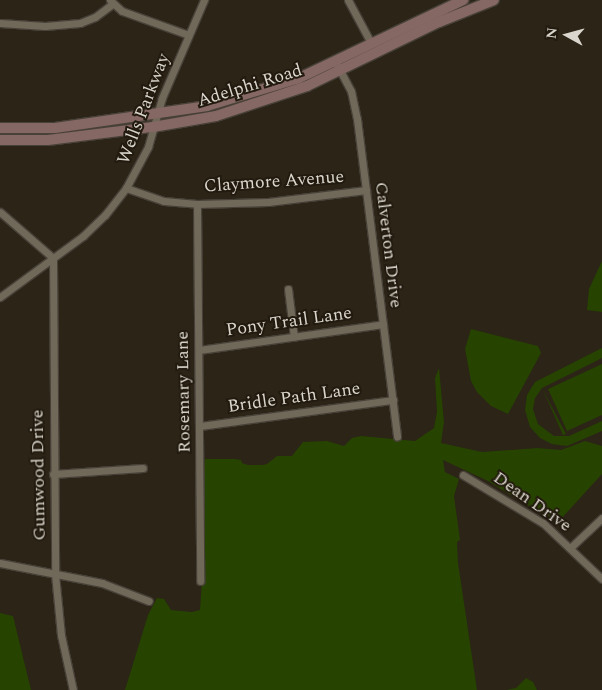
<!DOCTYPE html>
<style>
body{margin:0}
#map{position:relative;width:602px;height:690px;overflow:hidden;background:#2b2417;font-family:Spectral,serif}
div>[style]{position:absolute}
.green>*{inset:0;background:#264300}
.roads{filter:drop-shadow(1px 0 #474138) drop-shadow(-1px 0 #474138) drop-shadow(0 1px #474138) drop-shadow(0 -1px #474138)}
.street>*{height:7px;margin:-3.5px;padding:0 3.5px;transform-origin:3.5px;border-radius:3.5px;background:#706859}
.secondary>*{height:10px;margin:-5px;padding:0 5px;transform-origin:5px;border-radius:5px;background:#856763}
span{translate:-50% -50%;white-space:nowrap;text-align:center;line-height:1.15;-webkit-text-stroke:4px #221a0e;paint-order:stroke}
.street-label{font-size:18px;color:#dad6cd}
.north{position:absolute;left:542px;top:10px;width:50px;height:50px;-webkit-text-stroke:4px #221a0e;paint-order:stroke;rotate:277deg;font-size:14px;font-weight:700;line-height:20px;text-align:center;color:#dad6cd}
.north::after{content:'';display:block;margin:auto;width:18px;height:22px;background:#dad6cd;clip-path:polygon(50% 0,100% 100%,50% 72%,0 100%)}
</style>
<div id="map">
<div class="green">
<i style="clip-path:polygon(602px 261px,602px 312px,587px 310px,589px 289px)"></i>
<i style="clip-path:polygon(471px 329px,538px 346px,541px 353px,508px 414px,491px 406px,477px 392px,471px 381px,465px 349px)"></i>
<i style="clip-path:polygon(602px 348px,602px 358px,542px 388px,566px 434px,563px 435px,542px 388px,535px 398px,533px 409px,538px 424px,554px 436px,569px 436px,602px 421px,602px 431px,567px 446px,552px 444px,540px 438px,530px 427px,525px 410px,527px 395px,535px 382px)"></i>
<i style="clip-path:polygon(602px 364px,602px 415px,567px 431px,548px 389px)"></i>
<i style="clip-path:polygon(439px 368px,444px 422px,441px 443px,482px 452px,538px 448px,561px 450px,585px 441px,602px 446px,602px 474px,559px 521px,527px 505px,488px 481px,443px 460px,445px 472px,459px 479px,454px 496px,460px 540px,457px 542px,458px 563px,477px 690px,125px 690px,148px 615px,157px 598px,164px 599px,171px 610px,192px 612px,200px 610px,203px 565px,202px 485px,205px 459px,235px 459px,241px 460px,242px 463px,248px 465px,262px 465px,267px 464px,277px 456px,292px 456px,303px 442px,327px 441px,344px 446px,352px 438px,361px 436px,415px 441px,434px 428px,437px 412px,435px 378px)"></i>
<i style="clip-path:polygon(0 613px,13px 616px,31px 690px,0 690px)"></i>
<i style="clip-path:polygon(526px 678px,533px 682px,537px 690px,506px 690px,516px 688px)"></i>
</div>
<div class="roads">
<div class="street">
<i style="left:110px;top:0;width:16px;rotate:43deg"></i>
<i style="left:122px;top:11px;width:71px;rotate:19.7deg"></i>
<i style="left:348px;top:0;width:49px;rotate:61.9deg"></i>
<i style="left:0;top:23px;width:45px;rotate:3.8deg"></i>
<i style="left:45px;top:26px;width:35px;rotate:-5deg"></i>
<i style="left:80px;top:23px;width:16px;rotate:-22deg"></i>
<i style="left:95px;top:17px;width:21px;rotate:-37deg"></i>
<i style="left:335px;top:61px;width:34px;rotate:62deg"></i>
<i style="left:351px;top:91px;width:29px;rotate:78deg"></i>
<i style="left:357px;top:119px;width:320px;rotate:82.8deg"></i>
<i style="left:126px;top:188px;width:40px;rotate:18.9deg"></i>
<i style="left:164px;top:201px;width:33px;rotate:5deg"></i>
<i style="left:197px;top:204px;width:71px;rotate:-1.6deg"></i>
<i style="left:268px;top:202px;width:99px;rotate:-7deg"></i>
<i style="left:197px;top:204px;width:377px;rotate:89.5deg"></i>
<i style="left:0;top:212px;width:70px;rotate:41deg"></i>
<i style="left:53px;top:258px;width:316px;rotate:89.6deg"></i>
<i style="left:55px;top:574px;width:61px;rotate:84.4deg"></i>
<i style="left:61px;top:635px;width:56px;rotate:77.7deg"></i>
<i style="left:288px;top:289px;width:48px;rotate:82.9deg"></i>
<i style="left:0;top:297px;width:103px;rotate:-36.3deg"></i>
<i style="left:83px;top:236px;width:30px;rotate:-44deg"></i>
<i style="left:105px;top:215px;width:34px;rotate:-52deg"></i>
<i style="left:126px;top:188px;width:47px;rotate:-61.8deg"></i>
<i style="left:148px;top:147px;width:51px;rotate:-74.1deg"></i>
<i style="left:162px;top:98px;width:107px;rotate:-66.8deg"></i>
<i style="left:199px;top:350px;width:186px;rotate:-8deg"></i>
<i style="left:200px;top:426px;width:195px;rotate:-7.7deg"></i>
<i style="left:53px;top:474px;width:90px;rotate:-3.8deg"></i>
<i style="left:463px;top:475px;width:93px;rotate:31deg"></i>
<i style="left:543px;top:523px;width:81px;rotate:43.5deg"></i>
<i style="left:570px;top:548px;width:44px;rotate:-43.2deg"></i>
<i style="left:0;top:563px;width:104px;rotate:11.1deg"></i>
<i style="left:102px;top:583px;width:50px;rotate:21deg"></i>
</div>
<div class="secondary">
<i style="left:0;top:128px;width:55px"></i>
<i style="left:55px;top:128px;width:154px;rotate:-8.2deg"></i>
<i style="left:207px;top:106px;width:96px;rotate:-16.9deg"></i>
<i style="left:299px;top:78px;width:182px;rotate:-25.4deg"></i>
<i style="left:0;top:140px;width:48px"></i>
<i style="left:48px;top:140px;width:106px;rotate:-7.1deg"></i>
<i style="left:153px;top:127px;width:64px;rotate:-9.9deg"></i>
<i style="left:216px;top:116px;width:96px;rotate:-18.2deg"></i>
<i style="left:307px;top:86px;width:147px;rotate:-25.9deg"></i>
<i style="left:439px;top:22px;width:59px;rotate:-21.8deg"></i>
</div>
</div>
<div class="street-label">
<span style="left:250px;top:86px;rotate:-17deg">Adelphi Road</span>
<span style="left:144px;top:109px;rotate:-69deg">Wells Parkway</span>
<span style="left:274px;top:182px;rotate:-4deg">Claymore Avenue</span>
<span style="left:388px;top:245px;rotate:83deg">Calverton Drive</span>
<span style="left:289px;top:322px;rotate:-8deg">Pony Trail Lane</span>
<span style="left:184px;top:392px;rotate:-91deg">Rosemary Lane</span>
<span style="left:294px;top:398px;rotate:-8deg">Bridle Path Lane</span>
<span style="left:39px;top:475px;rotate:-91deg">Gumwood Drive</span>
<span style="left:532px;top:502px;rotate:35deg">Dean Drive</span>
</div>
<div class="north">N</div>
</div>
